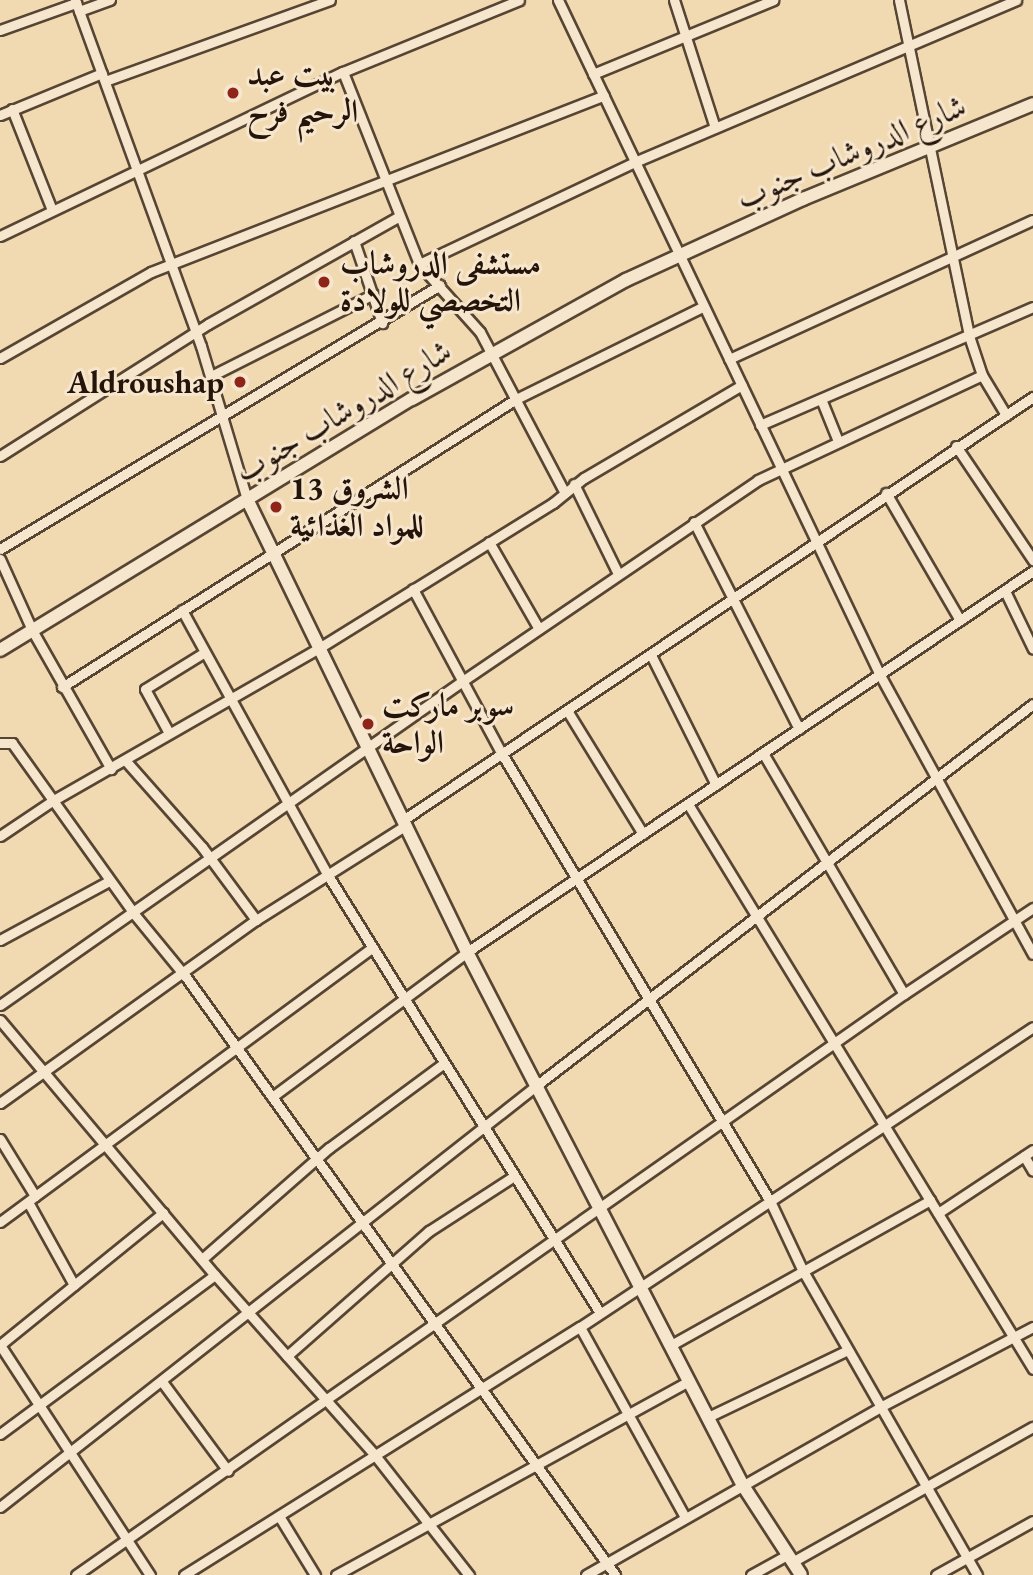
<!DOCTYPE html>
<meta charset="utf-8">
<style>
body{margin:0}
#map{position:relative;width:1033px;height:1575px;overflow:hidden;background:#f1d9b2;font-family:"EB Garamond",Amiri,serif}
div>[style]{position:absolute}
.roads{filter:drop-shadow(2px 0 #574533) drop-shadow(-2px 0 #574533) drop-shadow(0 2px #574533) drop-shadow(0 -2px #574533)}
.street>*{height:9px;margin:-4.5px;padding:0 4.5px;transform-origin:4.5px;border-radius:4.5px;background:#f6e6cd}
.secondary>*{height:12px;margin:-6px;padding:0 6px;transform-origin:6px;border-radius:6px;background:#f6e6cd}
.dots>*{width:19px;height:19px;translate:-50% -50%;box-sizing:border-box;border:4px solid #f6e6cd;border-radius:50%}
span{translate:-50% -50%;white-space:nowrap;text-align:center;line-height:1.15;-webkit-text-stroke:6px #f6e6cd;paint-order:stroke}
.poi-label{font-size:32px;color:#241409;font-weight:700}
.left{translate:0 -50%;text-align:left}
.right{translate:-100% -50%;text-align:right}
.street-label{font-size:32px;color:#241409}
</style>
<div id="map">
<div class="roads">
<div class="street">
<i style="left:75px;top:0;width:368px;rotate:70deg"></i>
<i style="left:201px;top:346px;width:160px;rotate:73.3deg"></i>
<i style="left:558px;top:0;width:748px;rotate:64.5deg"></i>
<i style="left:880px;top:675px;width:318px;rotate:61.3deg"></i>
<i style="left:674px;top:0;width:134px;rotate:72.2deg"></i>
<i style="left:899px;top:0;width:343px;rotate:78.2deg"></i>
<i style="left:969px;top:336px;width:41px;rotate:71.6deg"></i>
<i style="left:982px;top:375px;width:47px;rotate:59deg"></i>
<i style="left:79px;top:11px;width:33px;rotate:-20deg"></i>
<i style="left:0;top:30px;width:81px;rotate:-19.6deg"></i>
<i style="left:343px;top:72px;width:206px;rotate:68.4deg"></i>
<i style="left:419px;top:264px;width:91px;rotate:48.1deg"></i>
<i style="left:480px;top:332px;width:182px;rotate:62.2deg"></i>
<i style="left:593px;top:74px;width:195px;rotate:-22.3deg"></i>
<i style="left:105px;top:81px;width:239px;rotate:-19.8deg"></i>
<i style="left:12px;top:109px;width:109px;rotate:68.4deg"></i>
<i style="left:0;top:115px;width:110px;rotate:-22.4deg"></i>
<i style="left:0;top:236px;width:380px;rotate:-25.6deg"></i>
<i style="left:343px;top:72px;width:190px;rotate:-22.2deg"></i>
<i style="left:354px;top:241px;width:87px;rotate:71.1deg"></i>
<i style="left:419px;top:264px;width:241px;rotate:-25.3deg"></i>
<i style="left:637px;top:161px;width:412px;rotate:-23deg"></i>
<i style="left:0;top:358px;width:174px;rotate:-29.7deg"></i>
<i style="left:151px;top:272px;width:486px;rotate:-21.3deg"></i>
<i style="left:729px;top:359px;width:334px;rotate:-24.6deg"></i>
<i style="left:211px;top:376px;width:182px;rotate:-26.8deg"></i>
<i style="left:821px;top:399px;width:45px;rotate:68deg"></i>
<i style="left:760px;top:425px;width:297px;rotate:-23.4deg"></i>
<i style="left:956px;top:446px;width:138px;rotate:56deg"></i>
<i style="left:0;top:456px;width:246px;rotate:-32.4deg"></i>
<i style="left:208px;top:324px;width:218px;rotate:-29.4deg"></i>
<i style="left:574px;top:484px;width:100px;rotate:63.9deg"></i>
<i style="left:886px;top:493px;width:147px;rotate:59.8deg"></i>
<i style="left:694px;top:522px;width:232px;rotate:63.1deg"></i>
<i style="left:489px;top:542px;width:100px;rotate:60.1deg"></i>
<i style="left:0;top:549px;width:513px;rotate:-30.96deg"></i>
<i style="left:0;top:559px;width:78px;rotate:65.7deg"></i>
<i style="left:32px;top:630px;width:160px;rotate:60.4deg"></i>
<i style="left:413px;top:589px;width:187px;rotate:61.7deg"></i>
<i style="left:502px;top:754px;width:521px;rotate:59.06deg"></i>
<i style="left:770px;top:1201px;width:77px;rotate:64.8deg"></i>
<i style="left:803px;top:1271px;width:350px;rotate:60.2deg"></i>
<i style="left:1005px;top:591px;width:64px;rotate:64.2deg"></i>
<i style="left:182px;top:610px;width:301px;rotate:61.2deg"></i>
<i style="left:327px;top:874px;width:517px;rotate:58.12deg"></i>
<i style="left:651px;top:655px;width:145px;rotate:63.4deg"></i>
<i style="left:62px;top:687px;width:538px;rotate:-32.39deg"></i>
<i style="left:516px;top:399px;width:208px;rotate:-26.3deg"></i>
<i style="left:568px;top:712px;width:143px;rotate:58.4deg"></i>
<i style="left:169px;top:733px;width:50px;rotate:-118.6deg"></i>
<i style="left:145px;top:689px;width:70px;rotate:-31.7deg"></i>
<i style="left:0;top:743px;width:12px"></i>
<i style="left:12px;top:743px;width:211px;rotate:54.4deg"></i>
<i style="left:135px;top:915px;width:80px;rotate:50.6deg"></i>
<i style="left:186px;top:977px;width:736px;rotate:54.34deg"></i>
<i style="left:763px;top:753px;width:279px;rotate:59.7deg"></i>
<i style="left:125px;top:760px;width:116px;rotate:48.5deg"></i>
<i style="left:202px;top:847px;width:91px;rotate:53.5deg"></i>
<i style="left:688px;top:804px;width:662px;rotate:58.59deg"></i>
<i style="left:403px;top:820px;width:759px;rotate:-33.88deg"></i>
<i style="left:0;top:836px;width:63px;rotate:-33.9deg"></i>
<i style="left:52px;top:801px;width:308px;rotate:-29.8deg"></i>
<i style="left:319px;top:648px;width:275px;rotate:-31.8deg"></i>
<i style="left:553px;top:503px;width:40px;rotate:-39deg"></i>
<i style="left:584px;top:478px;width:183px;rotate:-30.5deg"></i>
<i style="left:0;top:940px;width:124px;rotate:-28.4deg"></i>
<i style="left:0;top:1005px;width:566px;rotate:-35.01deg"></i>
<i style="left:464px;top:680px;width:356px;rotate:-34.2deg"></i>
<i style="left:758px;top:480px;width:247px;rotate:-25.1deg"></i>
<i style="left:0;top:1020px;width:334px;rotate:49.9deg"></i>
<i style="left:215px;top:1275px;width:239px;rotate:48.4deg"></i>
<i style="left:374px;top:1454px;width:154px;rotate:51.9deg"></i>
<i style="left:272px;top:1097px;width:243px;rotate:-36.6deg"></i>
<i style="left:467px;top:952px;width:682px;rotate:-33.95deg"></i>
<i style="left:0;top:1103px;width:315px;rotate:-35.6deg"></i>
<i style="left:256px;top:920px;width:178px;rotate:-32.3deg"></i>
<i style="left:0;top:1139px;width:67px;rotate:58.4deg"></i>
<i style="left:1024px;top:1156px;width:17px;rotate:59deg"></i>
<i style="left:28px;top:1202px;width:95px;rotate:61deg"></i>
<i style="left:938px;top:1213px;width:114px;rotate:-33.6deg"></i>
<i style="left:0;top:1222px;width:462px;rotate:-36.4deg"></i>
<i style="left:202px;top:1259px;width:169px;rotate:-41.2deg"></i>
<i style="left:329px;top:1148px;width:142px;rotate:-36.4deg"></i>
<i style="left:580px;top:1327px;width:217px;rotate:61.1deg"></i>
<i style="left:0;top:1345px;width:275px;rotate:56.9deg"></i>
<i style="left:0;top:1345px;width:210px;rotate:-39deg"></i>
<i style="left:671px;top:1345px;width:297px;rotate:-29.2deg"></i>
<i style="left:287px;top:1356px;width:189px;rotate:-41.4deg"></i>
<i style="left:429px;top:1231px;width:101px;rotate:-32.9deg"></i>
<i style="left:163px;top:1383px;width:109px;rotate:53.5deg"></i>
<i style="left:708px;top:1417px;width:155px;rotate:-25.6deg"></i>
<i style="left:0;top:1434px;width:267px;rotate:-36.5deg"></i>
<i style="left:0;top:1507px;width:683px;rotate:-38.16deg"></i>
<i style="left:537px;top:1085px;width:625px;rotate:-37.53deg"></i>
<i style="left:279px;top:1516px;width:69px;rotate:58.6deg"></i>
<i style="left:792px;top:1562px;width:276px;rotate:-29.3deg"></i>
<i style="left:76px;top:1575px;width:1012px;rotate:-35.06deg"></i>
<i style="left:904px;top:994px;width:155px;rotate:-33.7deg"></i>
<i style="left:184px;top:1575px;width:467px;rotate:-32.1deg"></i>
<i style="left:580px;top:1327px;width:543px;rotate:-33.51deg"></i>
<i style="left:336px;top:1575px;width:403px;rotate:-28.8deg"></i>
<i style="left:586px;top:1575px;width:339px;rotate:-29.7deg"></i>
<i style="left:880px;top:1407px;width:173px;rotate:-27.6deg"></i>
<i style="left:751px;top:1575px;width:41px;rotate:-29.1deg"></i>
<i style="left:936px;top:1575px;width:111px;rotate:-29.1deg"></i>
</div>
<div class="secondary">
<i style="left:247px;top:499px;width:504px;rotate:64.1deg"></i>
<i style="left:467px;top:952px;width:599px;rotate:62.66deg"></i>
<i style="left:742px;top:1484px;width:108px;rotate:57deg"></i>
<i style="left:0;top:650px;width:482px;rotate:-31.4deg"></i>
<i style="left:412px;top:399px;width:245px;rotate:-29.1deg"></i>
<i style="left:626px;top:280px;width:195px;rotate:-24.6deg"></i>
<i style="left:803px;top:199px;width:249px;rotate:-22.4deg"></i>
</div>
</div>
<div class="dots">
<i style="left:233px;top:93px;background:#8f2418"></i>
<i style="left:324px;top:282px;background:#8f2418"></i>
<i style="left:240px;top:382px;background:#8f2418"></i>
<i style="left:276px;top:507px;background:#8f2418"></i>
<i style="left:368px;top:724px;background:#8f2418"></i>
</div>
<div class="poi-label">
<span class="left" style="left:247px;top:93px">بيت عبد<br>الرحيم فرح</span>
<span class="left" style="left:340px;top:282px">مستشفى الدروشاب<br>التخصصي للولادة</span>
<span class="right" style="left:224px;top:382px">Aldroushap</span>
<span class="left" style="left:290px;top:507px">الشروق 13<br>للمواد الغذائية</span>
<span class="left" style="left:382px;top:724px">سوبر ماركت<br>الواحة</span>
</div>
<div class="street-label">
<span style="left:851px;top:152px;rotate:-23deg">شارع الدروشاب جنوب</span>
<span style="left:343px;top:411px;rotate:-31deg">شارع الدروشاب جنوب</span>
</div>
</div>
